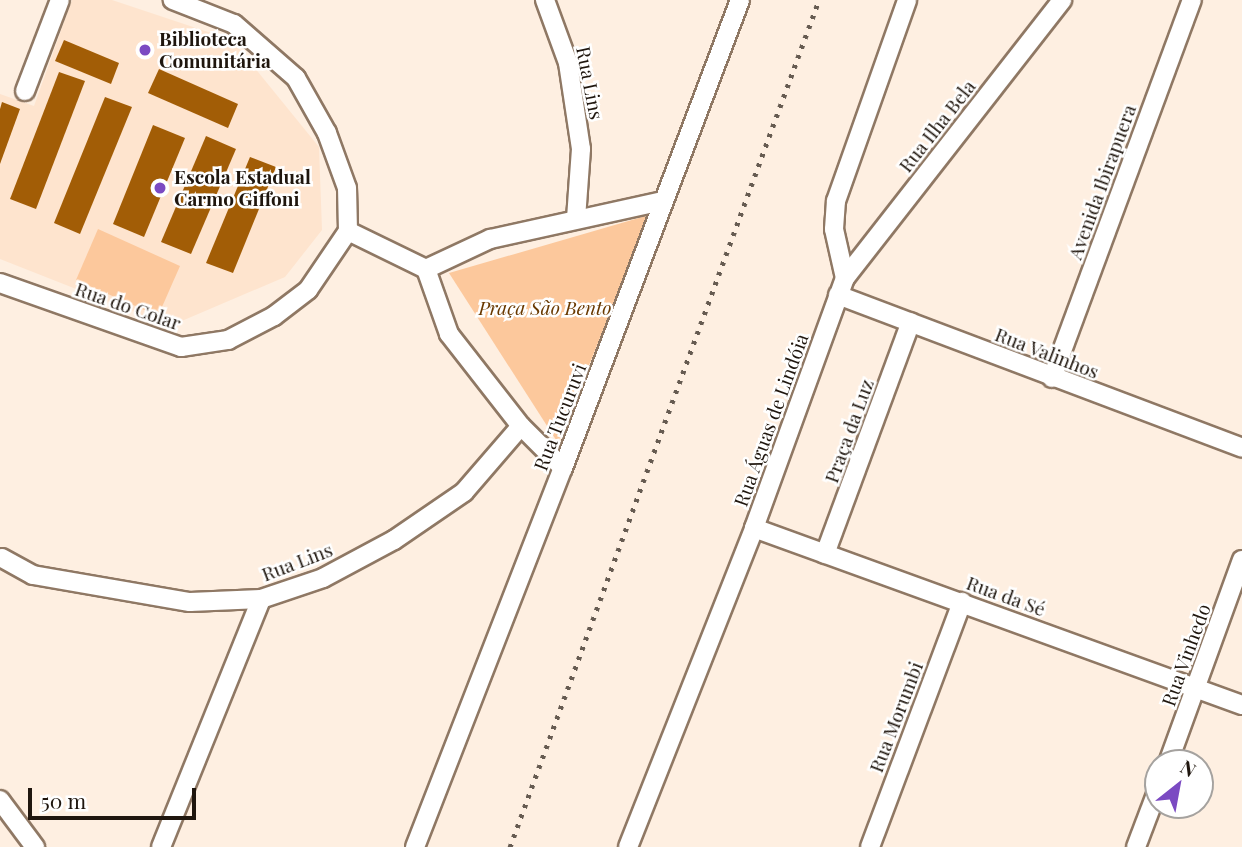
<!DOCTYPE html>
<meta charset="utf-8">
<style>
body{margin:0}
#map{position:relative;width:1242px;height:847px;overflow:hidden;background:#feefe1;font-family:"Playfair Display",serif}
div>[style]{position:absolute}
.built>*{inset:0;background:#fee4ce}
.green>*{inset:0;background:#fcc89c}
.building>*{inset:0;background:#a25d06}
.roads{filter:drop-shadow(2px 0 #8f7864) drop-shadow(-2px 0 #8f7864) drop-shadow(0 2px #8f7864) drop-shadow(0 -2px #8f7864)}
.minor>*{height:18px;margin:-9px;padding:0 9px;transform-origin:9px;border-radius:9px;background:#fff}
.rail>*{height:5px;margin-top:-2.5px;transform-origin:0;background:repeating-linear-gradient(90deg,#665b51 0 3.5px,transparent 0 10.5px)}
.dots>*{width:19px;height:19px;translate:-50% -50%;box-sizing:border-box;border:4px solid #fff;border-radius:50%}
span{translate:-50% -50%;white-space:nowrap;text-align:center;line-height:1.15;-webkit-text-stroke:5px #fff;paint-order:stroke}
.poi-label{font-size:19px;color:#1f160e;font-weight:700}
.left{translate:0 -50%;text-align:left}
.street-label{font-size:19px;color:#1f160e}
.park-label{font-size:19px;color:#693900;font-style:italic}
.north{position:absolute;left:1144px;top:749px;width:70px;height:70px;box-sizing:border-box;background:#fff;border:2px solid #a5a29f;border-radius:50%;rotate:31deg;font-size:19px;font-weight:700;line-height:28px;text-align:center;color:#1f160e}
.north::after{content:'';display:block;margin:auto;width:24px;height:32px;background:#7b4ac2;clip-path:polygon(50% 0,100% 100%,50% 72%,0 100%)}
.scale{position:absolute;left:28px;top:788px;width:168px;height:32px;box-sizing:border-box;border:4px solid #1f160e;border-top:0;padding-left:9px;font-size:21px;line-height:24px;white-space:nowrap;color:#1f160e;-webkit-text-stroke:5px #fff;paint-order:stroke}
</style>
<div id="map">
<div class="built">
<i style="clip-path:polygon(72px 0,112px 0,232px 40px,319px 147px,322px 230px,285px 277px,170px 326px,0 259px,0 94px,34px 106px)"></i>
</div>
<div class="green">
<i style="clip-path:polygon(649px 215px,558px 443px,449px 273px)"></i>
<i style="clip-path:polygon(98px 229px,180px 266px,158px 316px,76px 280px)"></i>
</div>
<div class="building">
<i style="clip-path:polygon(64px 40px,119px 63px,111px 84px,55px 61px)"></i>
<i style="clip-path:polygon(159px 69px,238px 104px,228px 128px,148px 93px)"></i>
<i style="clip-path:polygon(59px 72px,85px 81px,36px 209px,10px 199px)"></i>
<i style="clip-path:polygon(105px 97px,132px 107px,80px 234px,54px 223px)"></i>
<i style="clip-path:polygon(2px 102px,20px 109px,0 164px,0 109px)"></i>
<i style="clip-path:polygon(153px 125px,185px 138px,144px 237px,113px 224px)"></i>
<i style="clip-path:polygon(206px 136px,236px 149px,191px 254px,161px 242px)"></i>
<i style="clip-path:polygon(250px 157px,276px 167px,233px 273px,206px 263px)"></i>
</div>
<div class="roads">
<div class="minor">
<i style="left:545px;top:0;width:67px;rotate:69.9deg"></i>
<i style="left:568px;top:63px;width:87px;rotate:81.4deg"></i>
<i style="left:581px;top:149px;width:70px;rotate:94.1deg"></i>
<i style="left:25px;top:91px;width:97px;rotate:-69deg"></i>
<i style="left:348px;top:231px;width:87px;rotate:26deg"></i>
<i style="left:426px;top:269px;width:69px;rotate:70.5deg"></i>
<i style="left:449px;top:334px;width:117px;rotate:52deg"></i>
<i style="left:521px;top:426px;width:59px;rotate:45deg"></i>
<i style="left:426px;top:269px;width:71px;rotate:-25.1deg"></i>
<i style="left:490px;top:239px;width:177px;rotate:-12.4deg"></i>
<i style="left:845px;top:278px;width:353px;rotate:-52deg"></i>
<i style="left:0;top:283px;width:192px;rotate:19.5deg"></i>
<i style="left:181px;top:347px;width:48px;rotate:-8.5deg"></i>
<i style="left:228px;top:340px;width:52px;rotate:-27.6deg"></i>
<i style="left:274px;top:316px;width:43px;rotate:-37.4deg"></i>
<i style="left:308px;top:290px;width:71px;rotate:-55.9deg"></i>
<i style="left:348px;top:231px;width:43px;rotate:-91.3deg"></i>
<i style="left:347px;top:188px;width:59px;rotate:-110deg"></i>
<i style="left:327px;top:133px;width:63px;rotate:-119.4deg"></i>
<i style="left:296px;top:78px;width:82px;rotate:-138.9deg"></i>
<i style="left:234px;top:24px;width:66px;rotate:-158.5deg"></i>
<i style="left:838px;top:295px;width:432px;rotate:20.7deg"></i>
<i style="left:1052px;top:378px;width:403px;rotate:-69.7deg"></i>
<i style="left:754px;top:528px;width:519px;rotate:19.94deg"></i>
<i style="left:825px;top:554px;width:247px;rotate:-69.7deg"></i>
<i style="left:2px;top:558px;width:35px;rotate:29deg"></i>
<i style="left:33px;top:575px;width:159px;rotate:9.8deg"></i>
<i style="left:190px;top:602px;width:71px;rotate:-2.4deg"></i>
<i style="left:261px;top:599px;width:65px;rotate:-18.7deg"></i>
<i style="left:323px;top:578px;width:81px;rotate:-28.2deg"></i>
<i style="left:394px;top:540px;width:85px;rotate:-34.4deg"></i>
<i style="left:464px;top:492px;width:87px;rotate:-49.2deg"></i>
<i style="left:1168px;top:763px;width:216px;rotate:-70deg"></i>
<i style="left:0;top:800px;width:59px;rotate:53.3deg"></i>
<i style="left:161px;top:847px;width:267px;rotate:-68deg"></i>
<i style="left:415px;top:847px;width:407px;rotate:-68.7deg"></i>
<i style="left:563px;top:468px;width:500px;rotate:-69.28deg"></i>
<i style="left:628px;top:847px;width:343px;rotate:-68.4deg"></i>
<i style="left:754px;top:528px;width:266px;rotate:-70deg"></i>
<i style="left:845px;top:278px;width:50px;rotate:-102.7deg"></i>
<i style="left:834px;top:229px;width:28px;rotate:-86deg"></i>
<i style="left:836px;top:201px;width:213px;rotate:-70.5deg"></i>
<i style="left:870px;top:847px;width:262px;rotate:-69.4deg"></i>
<i style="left:1136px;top:847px;width:62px;rotate:-69.2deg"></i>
</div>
</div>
<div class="rail">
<i style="left:510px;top:847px;width:902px;rotate:-69.96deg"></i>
</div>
<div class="dots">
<i style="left:145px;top:50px;background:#7b4ac2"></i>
<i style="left:160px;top:188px;background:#7b4ac2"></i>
</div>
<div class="poi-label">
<span class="left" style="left:159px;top:50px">Biblioteca<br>Comunitária</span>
<span class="left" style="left:174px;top:188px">Escola Estadual<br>Carmo Giffoni</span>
</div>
<div class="street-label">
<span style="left:590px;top:83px;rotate:79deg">Rua Lins</span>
<span style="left:937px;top:126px;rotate:-52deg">Rua Ilha Bela</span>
<span style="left:1102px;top:182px;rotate:-70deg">Avenida Ibirapuera</span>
<span style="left:128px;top:306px;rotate:19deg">Rua do Colar</span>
<span style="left:1047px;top:353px;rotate:21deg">Rua Valinhos</span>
<span style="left:560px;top:417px;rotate:-69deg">Rua Tucuruvi</span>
<span style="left:771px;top:420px;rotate:-70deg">Rua Águas de Lindóia</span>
<span style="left:849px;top:431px;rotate:-70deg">Praça da Luz</span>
<span style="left:297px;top:562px;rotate:-21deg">Rua Lins</span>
<span style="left:1006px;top:596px;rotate:20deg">Rua da Sé</span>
<span style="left:1186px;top:655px;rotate:-70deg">Rua Vinhedo</span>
<span style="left:896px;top:717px;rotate:-69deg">Rua Morumbi</span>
</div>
<div class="park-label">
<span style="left:545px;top:308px">Praça São Bento</span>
</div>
<div class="north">N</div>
<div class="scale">50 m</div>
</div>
